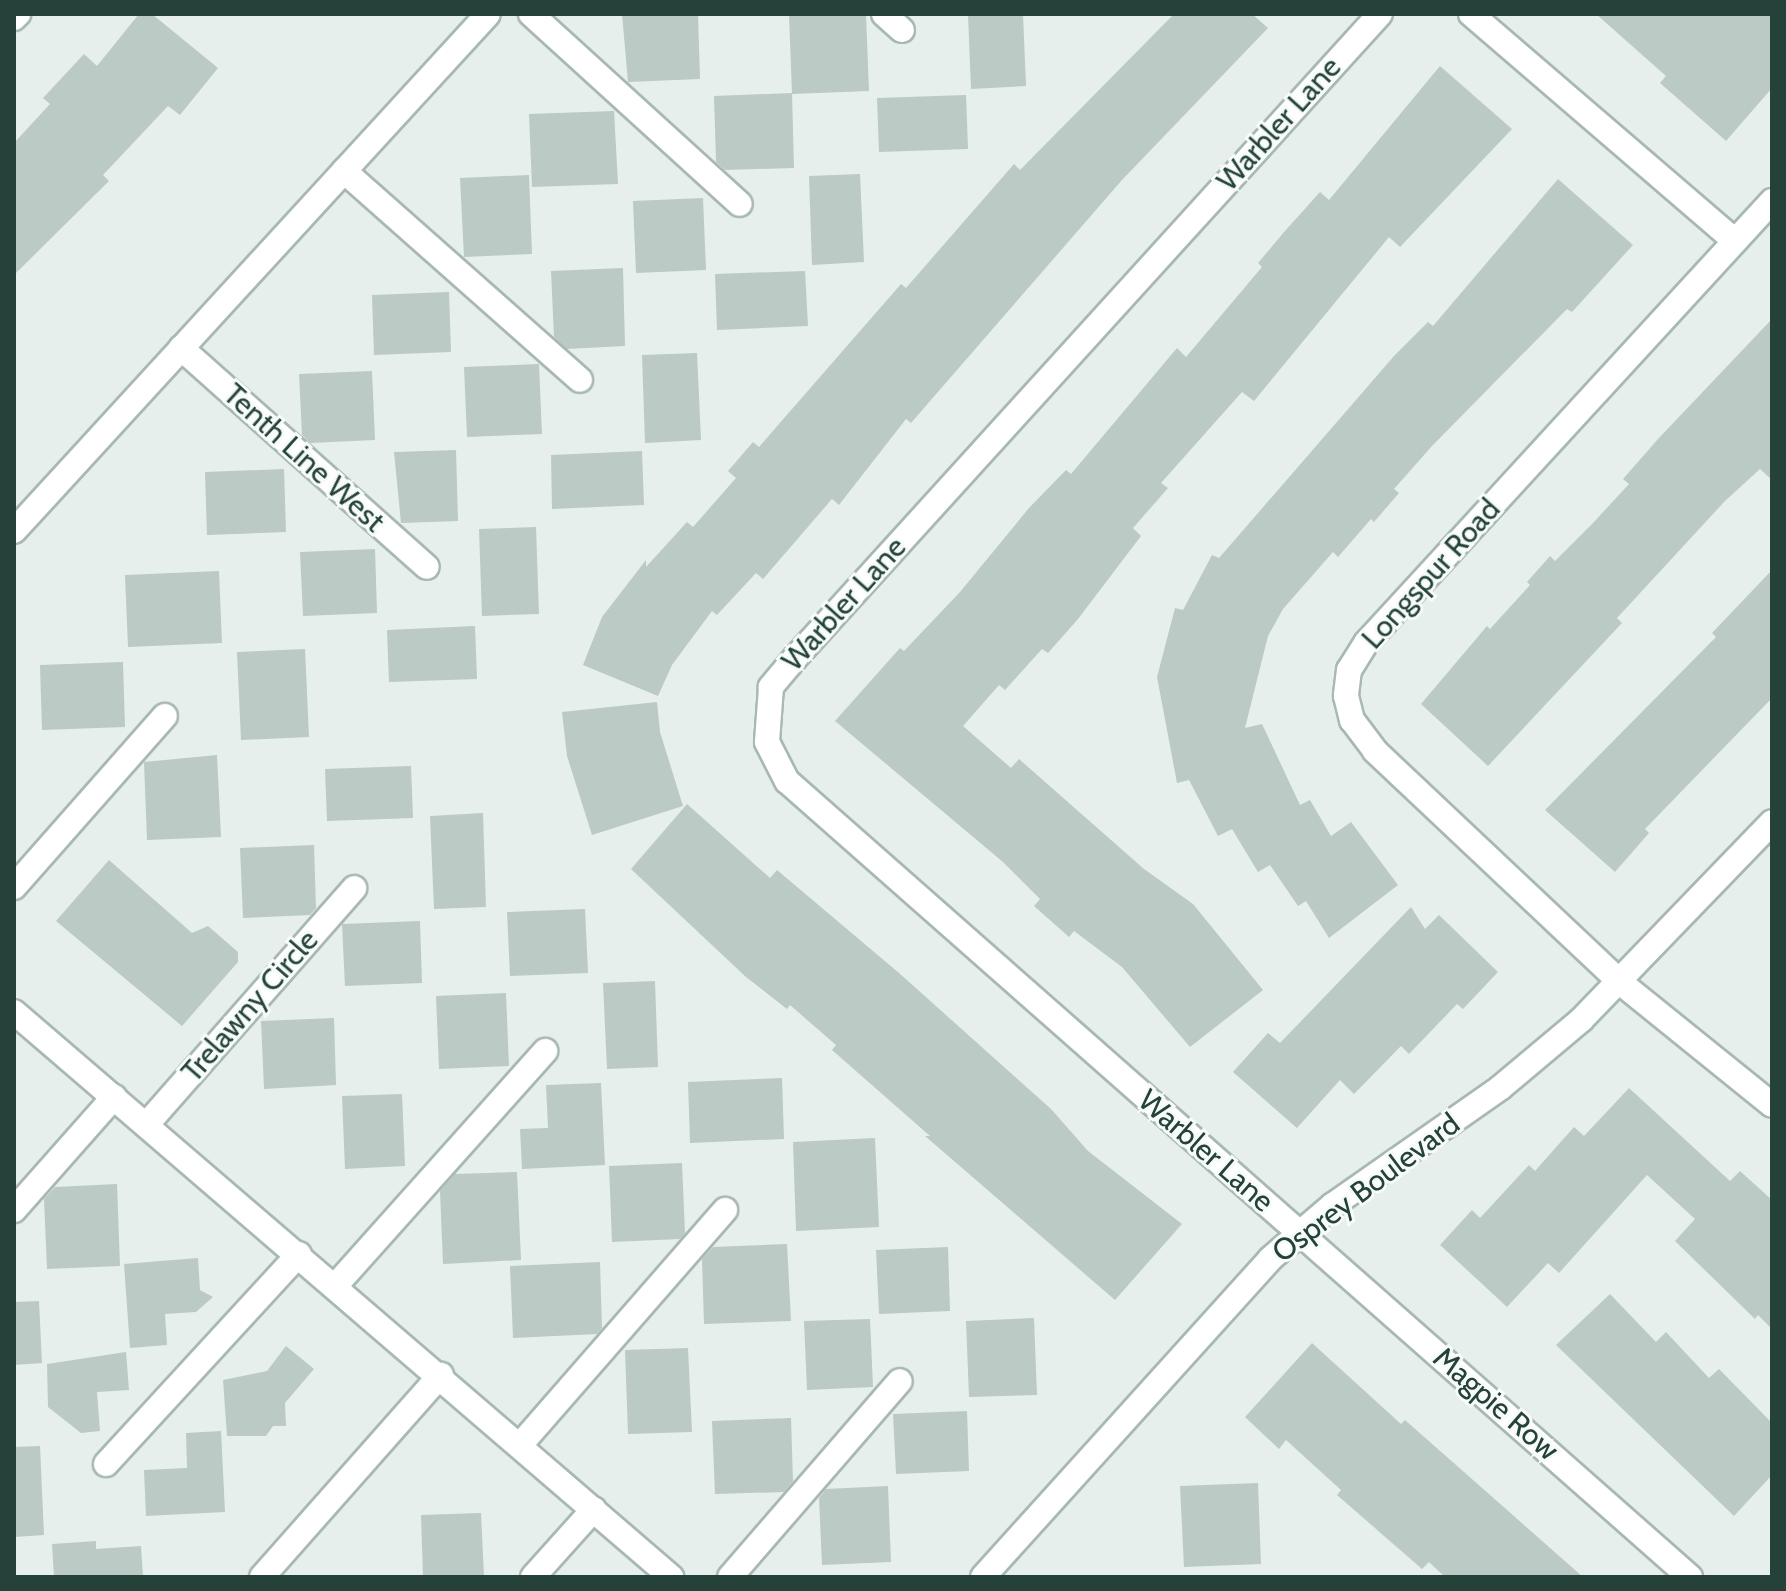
<!DOCTYPE html>
<style>
body{margin:0}
#map{position:relative;width:1786px;height:1591px;overflow:hidden;background:#e6efeb;font-family:Cabin,sans-serif}
div>[style]{position:absolute}
.building>*{inset:0;background:#bbcac4}
.roads{filter:drop-shadow(2px 0 #a8b8b2) drop-shadow(-2px 0 #a8b8b2) drop-shadow(0 2px #a8b8b2) drop-shadow(0 -2px #a8b8b2)}
.minor>*{height:24px;margin:-12px;padding:0 12px;transform-origin:12px;border-radius:12px;background:#fff}
.tertiary>*{height:24px;margin:-12px;padding:0 12px;transform-origin:12px;border-radius:12px;background:#fff}
span{translate:-50% -50%;white-space:nowrap;text-align:center;line-height:1.15;-webkit-text-stroke:6px #f7fbf9;paint-order:stroke}
.street-label{font-size:30px;color:#24423a}
.frame{position:absolute;inset:0;border:16px solid #24423a;pointer-events:none}
</style>
<div id="map">
<div class="building">
<i style="clip-path:polygon(139px 14px,152px 14px,218px 68px,180px 115px,168px 106px,103px 175px,109px 181px,14px 275px,14px 143px,50px 104px,43px 98px,84px 54px,97px 66px)"></i>
<i style="clip-path:polygon(622px 14px,698px 14px,700px 79px,628px 82px)"></i>
<i style="clip-path:polygon(789px 14px,866px 14px,869px 91px,792px 94px)"></i>
<i style="clip-path:polygon(968px 14px,1023px 14px,1026px 86px,971px 89px)"></i>
<i style="clip-path:polygon(1174px 14px,1252px 14px,1268px 28px,1122px 180px,911px 423px,906px 419px,839px 505px,832px 499px,763px 579px,756px 573px,717px 615px,712px 611px,672px 665px,658px 696px,583px 665px,602px 617px,646px 560px,646px 567px,687px 522px,693px 527px,736px 478px,728px 471px,753px 442px,759px 447px,901px 284px,906px 288px,1014px 164px,1020px 170px)"></i>
<i style="clip-path:polygon(1596px 14px,1772px 14px,1772px 88px,1726px 141px,1660px 83px,1666px 76px)"></i>
<i style="clip-path:polygon(1440px 66px,1512px 129px,1400px 247px,1389px 237px,1254px 401px,1242px 392px,1161px 483px,1168px 488px,1133px 528px,1141px 536px,1078px 619px,1048px 653px,1042px 649px,1005px 690px,999px 685px,963px 726px,1011px 768px,1019px 759px,1144px 869px,1193px 904px,1263px 990px,1190px 1047px,1122px 967px,1074px 931px,1069px 937px,1034px 906px,1040px 899px,1003px 862px,835px 721px,900px 648px,904px 651px,960px 592px,1029px 508px,1066px 470px,1071px 474px,1177px 348px,1186px 357px,1262px 267px,1258px 263px,1285px 231px,1320px 192px,1329px 200px)"></i>
<i style="clip-path:polygon(792px 93px,794px 168px,725px 170px,716px 162px,714px 96px)"></i>
<i style="clip-path:polygon(966px 95px,968px 149px,879px 152px,877px 98px)"></i>
<i style="clip-path:polygon(614px 111px,618px 184px,532px 187px,529px 114px)"></i>
<i style="clip-path:polygon(860px 174px,864px 262px,812px 265px,809px 176px)"></i>
<i style="clip-path:polygon(529px 175px,532px 254px,464px 257px,460px 178px)"></i>
<i style="clip-path:polygon(1558px 179px,1633px 245px,1572px 312px,1567px 309px,1432px 446px,1394px 489px,1399px 493px,1374px 522px,1371px 519px,1338px 557px,1333px 552px,1283px 609px,1268px 636px,1245px 728px,1262px 724px,1300px 805px,1310px 800px,1331px 836px,1351px 822px,1398px 885px,1329px 938px,1306px 901px,1298px 906px,1270px 865px,1258px 872px,1232px 829px,1218px 836px,1189px 780px,1177px 783px,1157px 677px,1175px 608px,1183px 610px,1212px 555px,1219px 558px,1394px 356px,1428px 322px,1433px 326px)"></i>
<i style="clip-path:polygon(703px 198px,706px 270px,636px 273px,633px 201px)"></i>
<i style="clip-path:polygon(623px 268px,625px 346px,567px 349px,554px 337px,551px 271px)"></i>
<i style="clip-path:polygon(805px 271px,808px 326px,717px 330px,715px 274px)"></i>
<i style="clip-path:polygon(449px 292px,451px 352px,374px 355px,372px 295px)"></i>
<i style="clip-path:polygon(1772px 319px,1772px 480px,1760px 469px,1725px 501px,1617px 618px,1622px 623px,1488px 766px,1421px 704px,1487px 626px,1490px 629px,1530px 585px,1527px 582px,1550px 556px,1555px 561px,1593px 523px,1629px 484px,1623px 479px,1658px 439px)"></i>
<i style="clip-path:polygon(697px 353px,701px 440px,645px 443px,642px 355px)"></i>
<i style="clip-path:polygon(539px 364px,542px 434px,467px 437px,464px 367px)"></i>
<i style="clip-path:polygon(372px 371px,375px 440px,310px 443px,302px 435px,299px 374px)"></i>
<i style="clip-path:polygon(456px 450px,458px 521px,401px 523px,394px 452px)"></i>
<i style="clip-path:polygon(642px 451px,644px 505px,552px 509px,551px 455px)"></i>
<i style="clip-path:polygon(284px 469px,286px 532px,207px 535px,205px 472px)"></i>
<i style="clip-path:polygon(536px 527px,539px 614px,482px 616px,479px 529px)"></i>
<i style="clip-path:polygon(375px 549px,377px 613px,303px 616px,300px 552px)"></i>
<i style="clip-path:polygon(1772px 570px,1772px 698px,1645px 829px,1649px 833px,1615px 872px,1545px 810px,1716px 637px,1712px 633px)"></i>
<i style="clip-path:polygon(219px 571px,222px 643px,128px 647px,125px 575px)"></i>
<i style="clip-path:polygon(475px 626px,477px 679px,389px 682px,387px 630px)"></i>
<i style="clip-path:polygon(305px 649px,309px 737px,241px 740px,237px 652px)"></i>
<i style="clip-path:polygon(123px 662px,125px 727px,42px 730px,40px 665px)"></i>
<i style="clip-path:polygon(657px 702px,660px 732px,683px 806px,592px 835px,567px 756px,562px 712px)"></i>
<i style="clip-path:polygon(217px 755px,221px 837px,147px 840px,144px 762px)"></i>
<i style="clip-path:polygon(411px 766px,413px 818px,327px 821px,325px 769px)"></i>
<i style="clip-path:polygon(687px 804px,770px 878px,777px 870px,899px 973px,1051px 1109px,1088px 1151px,1182px 1224px,1115px 1300px,925px 1136px,930px 1136px,832px 1050px,836px 1045px,790px 1005px,787px 1009px,746px 977px,631px 869px)"></i>
<i style="clip-path:polygon(483px 813px,486px 907px,434px 909px,430px 816px)"></i>
<i style="clip-path:polygon(314px 845px,316px 908px,310px 915px,243px 918px,240px 848px)"></i>
<i style="clip-path:polygon(109px 860px,192px 933px,208px 926px,238px 952px,238px 962px,182px 1026px,56px 921px)"></i>
<i style="clip-path:polygon(1411px 907px,1425px 929px,1439px 915px,1498px 972px,1463px 1009px,1457px 1004px,1409px 1054px,1401px 1046px,1354px 1094px,1340px 1080px,1297px 1128px,1233px 1072px,1268px 1033px,1280px 1043px)"></i>
<i style="clip-path:polygon(585px 909px,588px 973px,510px 976px,507px 912px)"></i>
<i style="clip-path:polygon(420px 921px,422px 983px,345px 986px,342px 924px)"></i>
<i style="clip-path:polygon(655px 981px,658px 1067px,607px 1069px,603px 983px)"></i>
<i style="clip-path:polygon(506px 993px,509px 1066px,439px 1069px,436px 996px)"></i>
<i style="clip-path:polygon(334px 1018px,336px 1085px,264px 1089px,261px 1021px)"></i>
<i style="clip-path:polygon(782px 1078px,784px 1139px,690px 1143px,688px 1082px)"></i>
<i style="clip-path:polygon(601px 1083px,605px 1165px,522px 1169px,520px 1129px,548px 1128px,546px 1085px)"></i>
<i style="clip-path:polygon(1629px 1088px,1730px 1181px,1740px 1171px,1772px 1200px,1772px 1329px,1758px 1315px,1755px 1319px,1675px 1241px,1695px 1219px,1647px 1175px,1559px 1273px,1548px 1263px,1507px 1307px,1440px 1245px,1472px 1210px,1480px 1218px,1529px 1165px,1535px 1171px,1574px 1127px,1584px 1136px)"></i>
<i style="clip-path:polygon(402px 1094px,405px 1166px,345px 1169px,342px 1096px)"></i>
<i style="clip-path:polygon(875px 1138px,879px 1227px,796px 1231px,793px 1142px)"></i>
<i style="clip-path:polygon(682px 1163px,685px 1233px,680px 1239px,612px 1242px,609px 1166px)"></i>
<i style="clip-path:polygon(517px 1172px,521px 1260px,443px 1264px,440px 1191px,455px 1174px)"></i>
<i style="clip-path:polygon(117px 1184px,120px 1266px,47px 1269px,44px 1199px,55px 1187px)"></i>
<i style="clip-path:polygon(787px 1244px,791px 1321px,704px 1324px,702px 1259px,713px 1247px)"></i>
<i style="clip-path:polygon(948px 1247px,950px 1311px,879px 1314px,876px 1250px)"></i>
<i style="clip-path:polygon(198px 1258px,200px 1290px,213px 1297px,196px 1312px,165px 1314px,167px 1345px,130px 1348px,124px 1264px)"></i>
<i style="clip-path:polygon(600px 1262px,602px 1328px,597px 1334px,513px 1338px,510px 1266px)"></i>
<i style="clip-path:polygon(1610px 1294px,1656px 1342px,1666px 1332px,1709px 1378px,1719px 1369px,1772px 1423px,1772px 1475px,1734px 1516px,1556px 1345px)"></i>
<i style="clip-path:polygon(39px 1301px,42px 1363px,14px 1365px,14px 1302px)"></i>
<i style="clip-path:polygon(1034px 1318px,1037px 1395px,969px 1397px,966px 1321px)"></i>
<i style="clip-path:polygon(870px 1319px,873px 1387px,807px 1390px,804px 1321px)"></i>
<i style="clip-path:polygon(1312px 1343px,1401px 1424px,1405px 1420px,1583px 1577px,1445px 1577px,1429px 1562px,1422px 1569px,1337px 1495px,1341px 1490px,1286px 1440px,1279px 1449px,1245px 1417px)"></i>
<i style="clip-path:polygon(286px 1346px,314px 1369px,285px 1403px,286px 1426px,273px 1426px,266px 1436px,227px 1436px,223px 1380px,267px 1371px)"></i>
<i style="clip-path:polygon(688px 1348px,692px 1432px,628px 1434px,625px 1350px)"></i>
<i style="clip-path:polygon(126px 1352px,129px 1390px,97px 1392px,100px 1431px,81px 1433px,48px 1407px,47px 1364px)"></i>
<i style="clip-path:polygon(967px 1411px,969px 1471px,896px 1474px,893px 1414px)"></i>
<i style="clip-path:polygon(791px 1418px,793px 1481px,784px 1492px,715px 1494px,712px 1421px)"></i>
<i style="clip-path:polygon(221px 1431px,225px 1512px,146px 1516px,144px 1470px,187px 1468px,186px 1433px)"></i>
<i style="clip-path:polygon(40px 1446px,44px 1535px,14px 1537px,14px 1447px)"></i>
<i style="clip-path:polygon(1258px 1483px,1261px 1564px,1184px 1567px,1180px 1486px)"></i>
<i style="clip-path:polygon(888px 1486px,891px 1562px,822px 1565px,819px 1498px,826px 1489px)"></i>
<i style="clip-path:polygon(481px 1513px,484px 1577px,423px 1577px,421px 1515px)"></i>
<i style="clip-path:polygon(96px 1541px,96px 1549px,141px 1546px,143px 1577px,54px 1577px,52px 1544px)"></i>
</div>
<div class="roads">
<div class="minor">
<i style="left:531px;top:14px;width:282px;rotate:42.3deg"></i>
<i style="left:884px;top:14px;width:24px;rotate:42deg"></i>
<i style="left:1380px;top:14px;width:870px;rotate:132.25deg"></i>
<i style="left:795px;top:658px;width:38px;rotate:130deg"></i>
<i style="left:771px;top:687px;width:55px;rotate:94.2deg"></i>
<i style="left:767px;top:742px;width:44px;rotate:62.9deg"></i>
<i style="left:787px;top:781px;width:1204px;rotate:41.4deg"></i>
<i style="left:1471px;top:14px;width:348px;rotate:40.7deg"></i>
<i style="left:14px;top:18px;width:6px;rotate:-45deg"></i>
<i style="left:344px;top:171px;width:315px;rotate:41.5deg"></i>
<i style="left:1772px;top:201px;width:600px;rotate:132.57deg"></i>
<i style="left:1366px;top:643px;width:32px;rotate:122deg"></i>
<i style="left:1349px;top:670px;width:26px;rotate:97deg"></i>
<i style="left:1346px;top:696px;width:25px;rotate:76deg"></i>
<i style="left:1352px;top:720px;width:39px;rotate:53deg"></i>
<i style="left:1375px;top:751px;width:338px;rotate:43.3deg"></i>
<i style="left:1621px;top:983px;width:194px;rotate:38.9deg"></i>
<i style="left:181px;top:348px;width:329px;rotate:41.7deg"></i>
<i style="left:14px;top:887px;width:228px;rotate:-48.6deg"></i>
<i style="left:147px;top:1124px;width:314px;rotate:-48.7deg"></i>
<i style="left:14px;top:1210px;width:151px;rotate:-48.5deg"></i>
<i style="left:336px;top:1285px;width:314px;rotate:-48.2deg"></i>
<i style="left:520px;top:1445px;width:312px;rotate:-48.9deg"></i>
<i style="left:106px;top:1464px;width:285px;rotate:-47.4deg"></i>
<i style="left:262px;top:1577px;width:270px;rotate:-48.5deg"></i>
<i style="left:533px;top:1577px;width:91px;rotate:-48.1deg"></i>
<i style="left:730px;top:1577px;width:259px;rotate:-49.1deg"></i>
</div>
<div class="tertiary">
<i style="left:14px;top:531px;width:701px;rotate:-47.48deg"></i>
<i style="left:14px;top:1012px;width:867px;rotate:40.69deg"></i>
<i style="left:983px;top:1577px;width:428px;rotate:-47.9deg"></i>
<i style="left:1270px;top:1259px;width:83px;rotate:-40.6deg"></i>
<i style="left:1333px;top:1205px;width:204px;rotate:-35deg"></i>
<i style="left:1500px;top:1088px;width:106px;rotate:-40deg"></i>
<i style="left:1581px;top:1020px;width:275px;rotate:-46deg"></i>
</div>
</div>
<div class="street-label">
<span style="left:1279px;top:124px;rotate:-48deg">Warbler Lane</span>
<span style="left:304px;top:458px;rotate:42deg">Tenth Line West</span>
<span style="left:1431px;top:574px;rotate:-48deg">Longspur Road</span>
<span style="left:844px;top:604px;rotate:-48deg">Warbler Lane</span>
<span style="left:250px;top:1006px;rotate:-49deg">Trelawny Circle</span>
<span style="left:1206px;top:1151px;rotate:41deg">Warbler Lane</span>
<span style="left:1366px;top:1188px;rotate:-37deg">Osprey Boulevard</span>
<span style="left:1496px;top:1404px;rotate:41deg">Magpie Row</span>
</div>
<div class="frame"></div>
</div>
